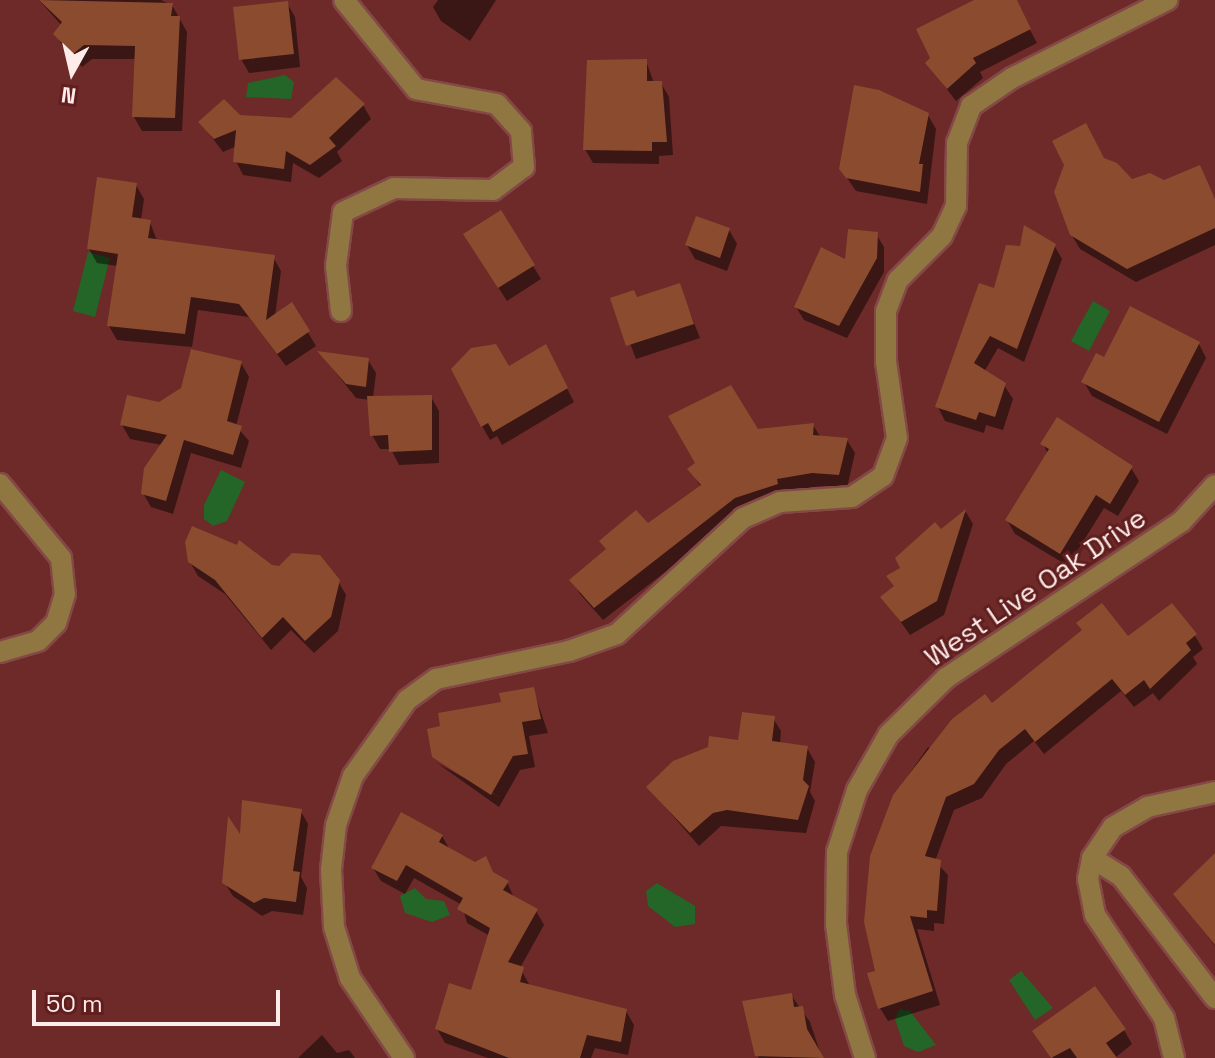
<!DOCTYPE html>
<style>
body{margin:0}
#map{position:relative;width:1215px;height:1058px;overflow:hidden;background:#6d2a28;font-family:"Space Grotesk",sans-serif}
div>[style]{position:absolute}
.water>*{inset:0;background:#246528}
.shadow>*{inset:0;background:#0007}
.building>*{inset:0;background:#8b4b2e}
.roads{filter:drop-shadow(2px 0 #844947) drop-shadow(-2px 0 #844947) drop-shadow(0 2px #844947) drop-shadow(0 -2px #844947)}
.minor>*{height:20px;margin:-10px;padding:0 10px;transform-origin:10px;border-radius:10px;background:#907641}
span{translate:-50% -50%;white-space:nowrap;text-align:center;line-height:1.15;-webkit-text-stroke:6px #601f1e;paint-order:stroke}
.street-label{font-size:28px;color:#fdecea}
.north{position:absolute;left:32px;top:32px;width:80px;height:80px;-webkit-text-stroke:6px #601f1e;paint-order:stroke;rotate:188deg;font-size:22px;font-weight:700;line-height:32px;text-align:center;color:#fdecea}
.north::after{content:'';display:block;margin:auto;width:28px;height:36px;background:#fdecea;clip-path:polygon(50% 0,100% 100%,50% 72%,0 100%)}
.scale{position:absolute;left:32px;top:990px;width:248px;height:36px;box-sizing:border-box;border:4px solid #fdecea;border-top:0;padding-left:10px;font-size:24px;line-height:28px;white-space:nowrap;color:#fdecea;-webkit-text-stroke:6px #601f1e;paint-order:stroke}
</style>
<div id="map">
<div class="water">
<i style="clip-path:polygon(285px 75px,294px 82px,291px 99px,246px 97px,248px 83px)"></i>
<i style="clip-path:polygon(88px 252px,110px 258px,95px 317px,73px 311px)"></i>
<i style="clip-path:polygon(1093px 301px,1110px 311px,1089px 351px,1071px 341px)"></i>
<i style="clip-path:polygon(221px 470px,245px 482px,227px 521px,213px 526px,204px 519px,204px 505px)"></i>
<i style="clip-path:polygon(657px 883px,695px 906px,695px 924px,675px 927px,648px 906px,646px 891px)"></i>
<i style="clip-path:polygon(415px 888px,426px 899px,444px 901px,450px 915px,432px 922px,405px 913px,400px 896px)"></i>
<i style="clip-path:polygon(1021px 971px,1053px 1008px,1035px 1020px,1009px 980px)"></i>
<i style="clip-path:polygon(900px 1009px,910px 1011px,936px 1045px,918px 1052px,904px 1046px,895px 1019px)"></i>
</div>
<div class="shadow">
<i style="clip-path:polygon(39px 0,161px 0,172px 5px,187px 32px,182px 131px,142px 131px,134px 117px,137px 59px,92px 59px,82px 67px,64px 48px,56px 35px,62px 26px)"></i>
<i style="clip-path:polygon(438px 0,496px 0,470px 41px,441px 21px,433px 7px)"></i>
<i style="clip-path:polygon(978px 0,1014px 0,1037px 43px,980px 72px,983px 78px,956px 101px,927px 63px)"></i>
<i style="clip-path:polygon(287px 3px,295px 17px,300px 67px,249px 73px,241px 59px)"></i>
<i style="clip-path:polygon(646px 61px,654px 83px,661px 83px,669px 97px,673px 155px,659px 156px,659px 164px,593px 163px,585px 149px)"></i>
<i style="clip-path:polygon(363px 105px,371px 119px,337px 152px,342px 161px,319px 178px,293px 163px,291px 182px,243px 175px,236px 161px,237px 146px,223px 152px,201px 123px,239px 117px,292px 120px)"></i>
<i style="clip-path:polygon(928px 115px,936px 129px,927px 204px,856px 191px,841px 169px)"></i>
<i style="clip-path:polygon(1199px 167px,1215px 199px,1215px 245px,1136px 282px,1080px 249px,1071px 234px,1132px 181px,1164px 182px)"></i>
<i style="clip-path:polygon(136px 185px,144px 199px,141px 220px,150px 222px,157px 241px,273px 257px,281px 271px,275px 316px,291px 304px,316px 346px,286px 366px,249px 317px,198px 310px,192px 347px,117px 340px,109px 326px,118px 266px,97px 263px,89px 249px)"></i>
<i style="clip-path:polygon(500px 212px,541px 279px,507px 301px,473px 248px)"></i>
<i style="clip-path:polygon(729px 230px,737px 244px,727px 271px,695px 259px,687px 245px)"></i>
<i style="clip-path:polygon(876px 234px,884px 247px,884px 272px,847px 338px,804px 320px,796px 307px)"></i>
<i style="clip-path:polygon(1054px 245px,1062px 259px,1024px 362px,998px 348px,984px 372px,1004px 385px,1013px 399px,1003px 430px,986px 425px,984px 433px,945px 421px,938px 407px,995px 291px)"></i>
<i style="clip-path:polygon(679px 285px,700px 338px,636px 359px,613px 299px,637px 299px)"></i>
<i style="clip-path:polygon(1199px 344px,1206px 358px,1167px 434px,1092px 396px,1084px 382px,1105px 360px)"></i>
<i style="clip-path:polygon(321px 354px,368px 360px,376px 373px,373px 398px,431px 397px,439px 411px,439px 463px,399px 465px,391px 449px,380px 449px,372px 435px,370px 400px,356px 398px)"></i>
<i style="clip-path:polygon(553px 361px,574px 402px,502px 445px,497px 436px,490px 440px,482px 426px,508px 368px)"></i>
<i style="clip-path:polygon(241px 363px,249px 377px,236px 426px,249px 441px,241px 468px,191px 453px,173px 514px,151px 507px,143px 493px,162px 445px,130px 439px,122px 425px)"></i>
<i style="clip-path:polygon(813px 425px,821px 438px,847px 440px,855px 453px,847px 488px,821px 486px,783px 492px,730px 522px,603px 620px,580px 594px,572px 580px,701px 487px,690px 470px,757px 431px)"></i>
<i style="clip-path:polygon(1043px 444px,1131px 468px,1139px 481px,1118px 516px,1104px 508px,1068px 566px,1015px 534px,1007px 520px,1048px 454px)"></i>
<i style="clip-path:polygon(966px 512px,973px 524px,944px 615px,910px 635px,883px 597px,895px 587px,902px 569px)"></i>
<i style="clip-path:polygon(190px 562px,338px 581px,346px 595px,338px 631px,314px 653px,291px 630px,271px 650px,225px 594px,198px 576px)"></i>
<i style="clip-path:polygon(1195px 636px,1203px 649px,1193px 657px,1197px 664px,1159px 701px,1153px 693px,1134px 707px,1121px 691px,1044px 754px,1034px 741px,1006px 764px,982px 798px,954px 810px,935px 861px,948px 875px,944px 924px,934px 923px,934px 931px,917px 929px,940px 1005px,888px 1021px,880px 1008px,877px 973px,894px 796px,928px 747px,933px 750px,992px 706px,1128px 639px)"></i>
<i style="clip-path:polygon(533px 689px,548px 733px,529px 736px,535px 767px,520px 770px,499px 807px,437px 763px,501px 798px,434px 757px,503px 704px)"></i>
<i style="clip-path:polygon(773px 718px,781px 731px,780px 744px,807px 748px,815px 762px,810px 792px,815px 801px,806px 833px,721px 826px,699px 846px,648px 787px,740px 742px)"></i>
<i style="clip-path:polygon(300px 810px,308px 824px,301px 877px,307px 888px,303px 915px,272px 911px,262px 916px,233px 896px,224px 882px,242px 840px)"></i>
<i style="clip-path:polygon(442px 836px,450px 850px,507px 882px,514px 898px,536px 911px,544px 925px,520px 968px,530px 986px,626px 1011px,634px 1025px,628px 1055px,595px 1048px,591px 1058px,488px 1058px,445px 1043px,437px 1029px,473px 992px,490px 936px,467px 923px,462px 905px,414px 878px,405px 894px,381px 881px,373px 868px)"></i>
<i style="clip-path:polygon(1215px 873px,1215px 946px,1175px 894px)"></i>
<i style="clip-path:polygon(791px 995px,810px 1022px,822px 1058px,758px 1058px)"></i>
<i style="clip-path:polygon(1124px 1030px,1132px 1044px,1115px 1058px,1053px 1058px,1043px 1045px)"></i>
<i style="clip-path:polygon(322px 1035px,337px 1053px,349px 1050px,355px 1058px,298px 1058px)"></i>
</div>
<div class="building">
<i style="clip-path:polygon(39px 0,173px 3px,171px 16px,180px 16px,175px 118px,132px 117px,135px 46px,84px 45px,73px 54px,53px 34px,62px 22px)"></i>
<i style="clip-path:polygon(974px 0,1017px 0,1031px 29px,973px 58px,976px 63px,947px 89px,925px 63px,930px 58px,916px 29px)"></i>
<i style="clip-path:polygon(288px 1px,294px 54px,239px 60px,233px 7px)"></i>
<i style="clip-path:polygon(647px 59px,647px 81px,662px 81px,667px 142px,652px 142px,652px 151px,583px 150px,587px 60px)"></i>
<i style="clip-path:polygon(336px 77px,365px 104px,329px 138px,336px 146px,310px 165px,286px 151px,284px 169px,233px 162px,236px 130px,214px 139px,198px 122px,224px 99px,240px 115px,291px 118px)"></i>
<i style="clip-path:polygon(854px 85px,879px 90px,929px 113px,919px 164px,923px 164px,920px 192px,846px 178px,839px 169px)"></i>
<i style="clip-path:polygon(1086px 123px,1104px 158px,1117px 163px,1132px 179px,1150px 173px,1164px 180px,1200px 165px,1215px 199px,1215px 228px,1127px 269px,1070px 235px,1054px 192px,1064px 165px,1052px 141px)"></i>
<i style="clip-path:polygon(97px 177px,137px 183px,132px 217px,151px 220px,148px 238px,275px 255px,266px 320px,292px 302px,310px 331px,277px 354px,239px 304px,191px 297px,185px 334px,107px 326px,118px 254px,87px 249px)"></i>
<i style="clip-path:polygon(501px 210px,535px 265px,498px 288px,463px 234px)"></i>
<i style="clip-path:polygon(696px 216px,730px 228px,720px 258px,685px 245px)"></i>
<i style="clip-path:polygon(1024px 225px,1056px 244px,1017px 349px,990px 336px,974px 363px,1006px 383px,995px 417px,979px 412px,976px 420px,935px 407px,979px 283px,994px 288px,1006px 245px,1020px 246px)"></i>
<i style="clip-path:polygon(848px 229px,878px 232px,877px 258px,839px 326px,794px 307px,821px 247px,845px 259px)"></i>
<i style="clip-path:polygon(680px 283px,694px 324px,626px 346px,610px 298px,634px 290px,637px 297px)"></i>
<i style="clip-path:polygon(1130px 306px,1200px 342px,1159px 422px,1081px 382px,1096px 353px,1104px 357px)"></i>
<i style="clip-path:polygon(496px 344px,509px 366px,546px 344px,568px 388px,493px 432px,488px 423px,481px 427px,451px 369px,471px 348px)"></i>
<i style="clip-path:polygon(191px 349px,242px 361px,227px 421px,242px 426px,233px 455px,184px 440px,166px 501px,141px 494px,144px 468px,167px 435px,120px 425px,127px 395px,159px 402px,181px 388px)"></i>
<i style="clip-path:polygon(317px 351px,369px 358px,366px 387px,346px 384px)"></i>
<i style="clip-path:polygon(731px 385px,758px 429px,814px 423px,813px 435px,848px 438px,839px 475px,812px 473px,777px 479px,778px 484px,735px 498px,594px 608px,569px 580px,606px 549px,599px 541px,636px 510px,648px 523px,701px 485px,687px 469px,695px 463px,668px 416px)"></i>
<i style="clip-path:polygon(432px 395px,432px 450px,389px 452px,388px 435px,370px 436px,367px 396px)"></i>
<i style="clip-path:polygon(1057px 417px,1133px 466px,1110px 504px,1096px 495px,1060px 554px,1005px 520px,1049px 449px,1040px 444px)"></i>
<i style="clip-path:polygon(966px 509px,937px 601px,901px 622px,880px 597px,894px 586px,886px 576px,900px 568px,895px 558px,935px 522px,941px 529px)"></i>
<i style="clip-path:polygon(192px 526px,237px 545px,239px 540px,272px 565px,279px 566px,292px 553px,320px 555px,340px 580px,331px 617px,305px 641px,283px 617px,262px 638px,215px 580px,188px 562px,185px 542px)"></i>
<i style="clip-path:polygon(1102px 603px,1128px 636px,1172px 603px,1197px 634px,1186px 643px,1191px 650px,1150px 689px,1144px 680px,1125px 695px,1112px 679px,1035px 742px,1025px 729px,999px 750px,974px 784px,946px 797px,925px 856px,941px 860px,937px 911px,927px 910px,927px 918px,910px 916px,933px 991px,878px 1009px,867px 973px,875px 971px,864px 922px,870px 856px,893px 795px,952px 719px,985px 694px,992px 703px,1082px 630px,1076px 623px)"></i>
<i style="clip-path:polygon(534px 687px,541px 719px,522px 722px,528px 754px,513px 756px,491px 795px,432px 757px,427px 729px,440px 726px,438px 713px,501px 702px,499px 693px)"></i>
<i style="clip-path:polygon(742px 712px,775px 716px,772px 741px,808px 746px,803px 780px,809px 786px,798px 820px,727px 810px,713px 813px,690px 833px,646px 787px,673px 761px,708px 747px,709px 736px,738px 740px)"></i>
<i style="clip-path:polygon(242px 800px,302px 809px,293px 871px,300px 872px,296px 902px,264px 898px,254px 903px,222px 883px,228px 816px,240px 834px)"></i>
<i style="clip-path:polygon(401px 812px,443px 835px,439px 842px,475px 862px,486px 856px,493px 872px,509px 881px,503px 890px,538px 909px,508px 962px,524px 967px,520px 982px,627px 1009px,621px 1042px,587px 1035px,580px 1058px,509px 1058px,435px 1029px,449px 983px,471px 990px,490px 928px,457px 909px,463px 898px,406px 865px,397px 881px,371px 868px)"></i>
<i style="clip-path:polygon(1215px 853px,1215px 945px,1173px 894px)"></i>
<i style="clip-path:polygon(1095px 986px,1126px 1029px,1106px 1043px,1117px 1058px,1077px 1058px,1070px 1048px,1051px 1058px,1032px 1031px)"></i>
<i style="clip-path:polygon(792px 993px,794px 1007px,803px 1006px,807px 1029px,824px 1058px,755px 1056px,742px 1001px)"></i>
</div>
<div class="roads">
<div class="minor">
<i style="left:341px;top:311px;width:45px;rotate:-96.3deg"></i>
<i style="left:336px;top:266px;width:54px;rotate:-82.6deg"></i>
<i style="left:343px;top:212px;width:56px;rotate:-25.2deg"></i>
<i style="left:394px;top:188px;width:99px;rotate:1.2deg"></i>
<i style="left:493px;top:190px;width:39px;rotate:-37deg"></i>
<i style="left:524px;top:167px;width:36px;rotate:-95deg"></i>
<i style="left:521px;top:131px;width:36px;rotate:-132deg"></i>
<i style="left:497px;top:104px;width:82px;rotate:-169.5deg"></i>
<i style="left:416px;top:89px;width:114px;rotate:-129deg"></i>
<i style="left:0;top:484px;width:96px;rotate:50.5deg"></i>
<i style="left:61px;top:558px;width:36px;rotate:84deg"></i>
<i style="left:65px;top:594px;width:30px;rotate:107deg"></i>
<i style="left:56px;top:623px;width:25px;rotate:135deg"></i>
<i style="left:38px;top:641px;width:40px;rotate:164deg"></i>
<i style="left:1092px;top:858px;width:34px;rotate:32deg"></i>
<i style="left:1121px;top:876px;width:154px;rotate:52.4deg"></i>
<i style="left:404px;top:1058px;width:97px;rotate:-124deg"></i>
<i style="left:350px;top:978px;width:53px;rotate:-107.4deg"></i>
<i style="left:334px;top:927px;width:57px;rotate:-93deg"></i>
<i style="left:331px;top:870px;width:45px;rotate:-83.7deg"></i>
<i style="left:336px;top:825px;width:52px;rotate:-70.9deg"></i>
<i style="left:353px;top:776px;width:93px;rotate:-54.6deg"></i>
<i style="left:407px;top:700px;width:36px;rotate:-36deg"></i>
<i style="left:436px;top:679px;width:136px;rotate:-11.9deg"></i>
<i style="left:569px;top:651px;width:51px;rotate:-19.5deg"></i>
<i style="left:617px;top:634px;width:171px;rotate:-42.6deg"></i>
<i style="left:743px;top:518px;width:40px;rotate:-23.4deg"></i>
<i style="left:780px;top:502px;width:72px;rotate:-4deg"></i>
<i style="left:852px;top:497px;width:37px;rotate:-34deg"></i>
<i style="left:883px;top:476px;width:40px;rotate:-69.8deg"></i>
<i style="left:897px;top:438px;width:77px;rotate:-98.2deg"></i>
<i style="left:886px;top:362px;width:51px;rotate:-90deg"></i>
<i style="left:886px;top:311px;width:33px;rotate:-69deg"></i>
<i style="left:898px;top:280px;width:62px;rotate:-45deg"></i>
<i style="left:942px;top:236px;width:33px;rotate:-65deg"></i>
<i style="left:956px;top:206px;width:63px;rotate:-89.1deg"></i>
<i style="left:957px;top:143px;width:40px;rotate:-69deg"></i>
<i style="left:971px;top:106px;width:50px;rotate:-34.3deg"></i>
<i style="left:1012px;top:78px;width:174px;rotate:-26.7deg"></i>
<i style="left:865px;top:1058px;width:66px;rotate:-107.6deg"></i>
<i style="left:845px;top:995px;width:72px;rotate:-97.2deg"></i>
<i style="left:836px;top:924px;width:72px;rotate:-89.2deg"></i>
<i style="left:837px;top:852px;width:65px;rotate:-72.1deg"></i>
<i style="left:857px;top:790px;width:64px;rotate:-60.3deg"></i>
<i style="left:889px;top:734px;width:80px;rotate:-44.5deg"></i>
<i style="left:946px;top:678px;width:282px;rotate:-33.6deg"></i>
<i style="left:1181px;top:522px;width:50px;rotate:-47.4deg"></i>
<i style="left:1174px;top:1058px;width:41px;rotate:-104deg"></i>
<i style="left:1164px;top:1018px;width:124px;rotate:-123.8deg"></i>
<i style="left:1095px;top:915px;width:37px;rotate:-101deg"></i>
<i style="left:1088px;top:879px;width:21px;rotate:-79deg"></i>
<i style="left:1092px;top:858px;width:37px;rotate:-56deg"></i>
<i style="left:1113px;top:827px;width:39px;rotate:-30deg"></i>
<i style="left:1147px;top:807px;width:70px;rotate:-12.4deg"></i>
</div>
</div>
<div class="street-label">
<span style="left:1035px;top:587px;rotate:-34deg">West Live Oak Drive</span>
</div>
<div class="north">N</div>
<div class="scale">50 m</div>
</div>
